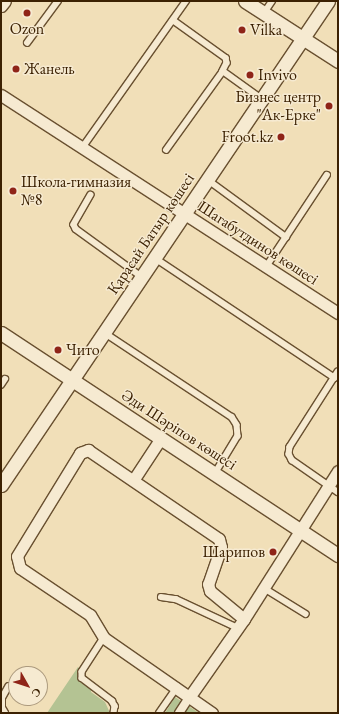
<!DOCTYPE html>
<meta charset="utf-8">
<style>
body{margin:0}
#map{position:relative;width:339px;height:714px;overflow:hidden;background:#f1dfb8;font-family:"EB Garamond",serif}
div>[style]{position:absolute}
.green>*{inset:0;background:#b4c393}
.roads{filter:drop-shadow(1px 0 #695030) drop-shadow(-1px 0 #695030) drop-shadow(0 1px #695030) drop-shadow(0 -1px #695030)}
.service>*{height:5.5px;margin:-2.75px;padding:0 2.75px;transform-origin:2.75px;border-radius:2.75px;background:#f6ead1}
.pedestrian>*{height:8px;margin:-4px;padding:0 4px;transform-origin:4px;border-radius:4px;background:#f6ead1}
.minor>*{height:11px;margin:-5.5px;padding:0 5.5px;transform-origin:5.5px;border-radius:5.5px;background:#f6ead1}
.tertiary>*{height:13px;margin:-6.5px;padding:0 6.5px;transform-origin:6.5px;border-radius:6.5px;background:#f6ead1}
.dots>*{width:11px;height:11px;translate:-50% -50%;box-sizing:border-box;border:2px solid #f6ead1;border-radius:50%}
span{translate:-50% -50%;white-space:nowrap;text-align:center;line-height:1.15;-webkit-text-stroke:3px #f6ead1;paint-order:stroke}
.poi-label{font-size:16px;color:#3c2102}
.left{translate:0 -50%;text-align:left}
.right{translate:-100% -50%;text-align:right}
.street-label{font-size:16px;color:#3c2102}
.frame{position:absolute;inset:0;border:2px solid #3c2102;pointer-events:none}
.north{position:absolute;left:8px;top:666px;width:40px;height:40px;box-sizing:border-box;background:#f6ead1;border:1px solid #ac9a7e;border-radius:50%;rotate:129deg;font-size:11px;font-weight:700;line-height:16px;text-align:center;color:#3c2102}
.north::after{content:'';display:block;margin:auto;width:14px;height:18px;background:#8f2418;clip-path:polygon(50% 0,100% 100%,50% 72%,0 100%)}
</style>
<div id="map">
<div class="green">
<i style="clip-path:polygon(78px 667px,91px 681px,91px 692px,105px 702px,110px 713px,47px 713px)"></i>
<i style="clip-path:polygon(175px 697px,199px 713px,165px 713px)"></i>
</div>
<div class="roads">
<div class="service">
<i style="left:264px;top:13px;width:14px;rotate:-56deg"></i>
<i style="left:173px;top:20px;width:65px;rotate:35.6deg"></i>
<i style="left:226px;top:58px;width:5px;rotate:79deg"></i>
<i style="left:227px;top:63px;width:9px;rotate:117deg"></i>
<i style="left:223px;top:71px;width:48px;rotate:35.7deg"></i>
<i style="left:27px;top:43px;width:52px;rotate:-53.6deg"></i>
<i style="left:82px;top:148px;width:180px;rotate:-54.7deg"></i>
<i style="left:166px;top:150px;width:97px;rotate:-54.2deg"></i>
<i style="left:208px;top:180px;width:97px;rotate:36.2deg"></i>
<i style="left:91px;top:195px;width:34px;rotate:120deg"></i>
<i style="left:74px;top:225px;width:4px;rotate:63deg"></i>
<i style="left:76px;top:229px;width:82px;rotate:36deg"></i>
<i style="left:155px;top:258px;width:216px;rotate:33.7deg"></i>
<i style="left:266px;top:267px;width:110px;rotate:-56.5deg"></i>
<i style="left:105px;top:333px;width:152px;rotate:33.5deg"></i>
<i style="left:232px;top:417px;width:9px;rotate:58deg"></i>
<i style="left:237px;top:425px;width:11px;rotate:85deg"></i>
<i style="left:238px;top:436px;width:44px;rotate:121.2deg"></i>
<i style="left:338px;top:372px;width:89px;rotate:122.6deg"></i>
<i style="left:290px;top:447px;width:7px;rotate:98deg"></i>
<i style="left:289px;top:454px;width:7px;rotate:63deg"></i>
<i style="left:292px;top:460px;width:56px;rotate:34.8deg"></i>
<i style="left:1px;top:385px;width:7px;rotate:-56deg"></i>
<i style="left:264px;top:588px;width:49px;rotate:31.8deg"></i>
<i style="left:161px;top:597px;width:15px;rotate:8deg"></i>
<i style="left:176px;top:599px;width:68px;rotate:25.1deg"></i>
<i style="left:104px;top:638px;width:40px;rotate:122.9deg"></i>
<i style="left:82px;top:672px;width:6px;rotate:90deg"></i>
<i style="left:82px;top:678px;width:38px;rotate:37deg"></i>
<i style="left:112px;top:701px;width:6px;rotate:59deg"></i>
<i style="left:115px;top:706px;width:7px;rotate:98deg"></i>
<i style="left:5px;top:713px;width:6px;rotate:-121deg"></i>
<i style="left:2px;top:708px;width:10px;rotate:-90deg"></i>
<i style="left:2px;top:698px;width:13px;rotate:-61deg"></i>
<i style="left:159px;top:713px;width:32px;rotate:-55deg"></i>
</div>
<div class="pedestrian">
<i style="left:179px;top:713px;width:20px;rotate:-57deg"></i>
</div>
<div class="minor">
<i style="left:1px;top:6px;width:6px;rotate:-51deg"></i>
<i style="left:1px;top:95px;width:401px;rotate:32.9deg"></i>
<i style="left:134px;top:479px;width:49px;rotate:-56.6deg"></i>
<i style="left:190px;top:696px;width:94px;rotate:-55deg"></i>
<i style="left:244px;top:619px;width:175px;rotate:-57.6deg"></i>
<i style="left:212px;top:713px;width:131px;rotate:-145.2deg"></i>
<i style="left:104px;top:638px;width:27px;rotate:-121deg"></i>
<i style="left:90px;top:615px;width:84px;rotate:-146.1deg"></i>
<i style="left:20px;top:568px;width:12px;rotate:-104deg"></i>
<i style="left:17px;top:556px;width:121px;rotate:-58.5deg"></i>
<i style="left:80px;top:453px;width:9px;rotate:-21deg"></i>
<i style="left:88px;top:450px;width:158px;rotate:34.2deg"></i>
<i style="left:219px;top:539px;width:8px;rotate:76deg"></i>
<i style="left:221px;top:547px;width:39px;rotate:109deg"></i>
<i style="left:208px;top:584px;width:7px;rotate:74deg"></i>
<i style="left:210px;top:591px;width:44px;rotate:39.5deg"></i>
</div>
<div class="tertiary">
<i style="left:245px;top:1px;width:111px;rotate:32.8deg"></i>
<i style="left:1px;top:333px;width:404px;rotate:33.4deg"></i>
<i style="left:1px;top:485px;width:584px;rotate:-55.96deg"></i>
</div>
</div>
<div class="dots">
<i style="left:27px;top:13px;background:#8f2418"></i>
<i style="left:242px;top:30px;background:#8f2418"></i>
<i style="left:16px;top:69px;background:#8f2418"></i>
<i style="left:250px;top:75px;background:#8f2418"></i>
<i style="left:329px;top:106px;background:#8f2418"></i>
<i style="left:281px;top:137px;background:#8f2418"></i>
<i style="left:13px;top:191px;background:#8f2418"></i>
<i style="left:58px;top:350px;background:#8f2418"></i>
<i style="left:273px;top:552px;background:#8f2418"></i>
</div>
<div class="poi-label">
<span style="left:27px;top:29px">Ozon</span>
<span class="left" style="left:250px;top:30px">Vilka</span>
<span class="left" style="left:24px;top:69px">Жанель</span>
<span class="left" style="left:258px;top:75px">Invivo</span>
<span class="right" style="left:321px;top:106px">Бизнес центр<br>"Ак-Ерке"</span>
<span class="right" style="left:273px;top:137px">Froot.kz</span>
<span class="left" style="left:21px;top:191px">Школа-гимназия<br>№8</span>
<span class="left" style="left:66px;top:350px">Чито</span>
<span class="right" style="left:265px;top:552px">Шарипов</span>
</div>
<div class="street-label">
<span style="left:151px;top:234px;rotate:-56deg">Қарасай Батыр көшесі</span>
<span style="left:258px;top:243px;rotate:33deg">Шагабутдинов көшесі</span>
<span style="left:179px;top:430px;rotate:33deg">Әди Шәріпов көшесі</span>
</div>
<div class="frame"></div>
<div class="north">С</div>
</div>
